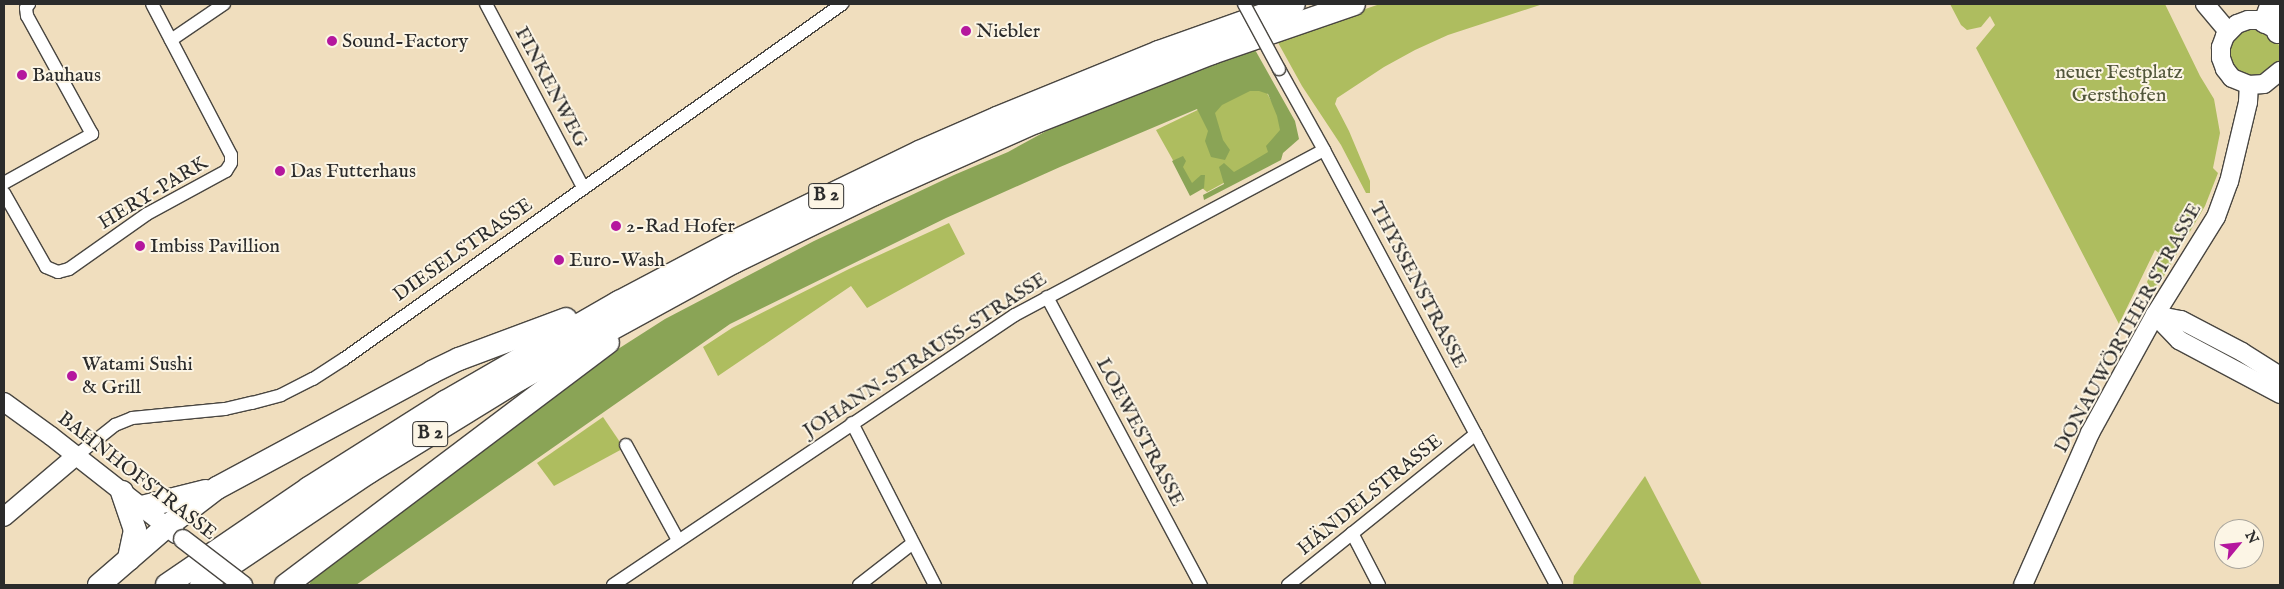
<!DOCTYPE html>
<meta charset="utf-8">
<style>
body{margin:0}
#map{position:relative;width:2284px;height:589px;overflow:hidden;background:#f0debe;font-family:"IM FELL English",serif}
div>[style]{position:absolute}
.green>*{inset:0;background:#aebd5f}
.forest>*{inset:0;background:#8aa456}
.roads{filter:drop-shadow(1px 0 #494641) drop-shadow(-1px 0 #494641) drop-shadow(0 1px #494641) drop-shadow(0 -1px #494641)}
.street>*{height:12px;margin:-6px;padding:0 6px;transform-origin:6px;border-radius:6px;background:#fff}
.secondary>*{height:18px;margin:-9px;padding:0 9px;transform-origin:9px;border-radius:9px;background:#fff}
.highway>*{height:22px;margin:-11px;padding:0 11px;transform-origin:11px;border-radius:11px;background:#fff}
.bridges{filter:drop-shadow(1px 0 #494641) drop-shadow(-1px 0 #494641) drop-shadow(0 1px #494641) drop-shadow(0 -1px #494641)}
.street-bridge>*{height:12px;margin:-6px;padding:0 6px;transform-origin:6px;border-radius:6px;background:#fff}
.secondary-bridge>*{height:18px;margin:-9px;padding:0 9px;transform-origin:9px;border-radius:9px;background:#fff}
.dots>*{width:14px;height:14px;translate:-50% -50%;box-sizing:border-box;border:2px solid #fcf5e5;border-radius:50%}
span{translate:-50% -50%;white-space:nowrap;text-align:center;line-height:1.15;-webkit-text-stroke:4px #fcf5e5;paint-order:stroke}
.shield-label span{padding:1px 4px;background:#fcf5e5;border:1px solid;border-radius:4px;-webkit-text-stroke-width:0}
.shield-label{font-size:19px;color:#2b2b2b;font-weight:700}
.poi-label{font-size:20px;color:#2b2b2b}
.left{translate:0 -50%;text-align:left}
.park-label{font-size:20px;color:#52573b}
.street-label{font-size:20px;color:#2b2b2b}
.frame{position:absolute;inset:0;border:5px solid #2b2b2b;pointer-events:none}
.north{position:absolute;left:2214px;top:519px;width:50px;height:50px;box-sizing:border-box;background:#fcf5e5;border:1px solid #a8a49b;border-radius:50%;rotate:62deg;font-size:14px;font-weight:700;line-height:20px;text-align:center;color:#2b2b2b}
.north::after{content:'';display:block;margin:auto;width:18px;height:22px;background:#b5179e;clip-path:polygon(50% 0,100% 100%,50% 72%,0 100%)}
</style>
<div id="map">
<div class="green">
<i style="clip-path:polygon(1380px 4px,1543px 4px,1448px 35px,1415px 50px,1384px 67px,1337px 98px,1335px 104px,1349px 131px,1370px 181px,1370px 193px,1366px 193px,1341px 145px,1302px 86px,1276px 39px)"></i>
<i style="clip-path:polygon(1950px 4px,2165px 4px,2200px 76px,2214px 99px,2220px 133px,2213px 168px,2218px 173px,2205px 206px,2161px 281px,2155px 287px,2150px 287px,2147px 282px,2159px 253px,2155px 250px,2119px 324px,1976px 48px,1995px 25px,1990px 16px,1981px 27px,1967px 30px,1961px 25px)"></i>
<i style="clip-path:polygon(2254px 26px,2277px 40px,2280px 49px,2279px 63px,2267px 77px,2240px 76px,2227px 57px,2233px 35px)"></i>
<i style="clip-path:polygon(1260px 80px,1290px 136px,1273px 156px,1207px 192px,1202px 188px,1188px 187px,1156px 130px)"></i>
<i style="clip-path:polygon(949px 223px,965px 254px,867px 308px,851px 286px,718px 376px,703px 347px,732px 328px,849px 269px)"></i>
<i style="clip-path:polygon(603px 417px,624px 448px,554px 486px,537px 463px)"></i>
<i style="clip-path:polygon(1645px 476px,1702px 585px,1573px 585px,1574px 576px)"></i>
</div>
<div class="forest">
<i style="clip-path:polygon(1254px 48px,1295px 121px,1299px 139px,1283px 153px,1281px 160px,1204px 200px,1203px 195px,1224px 184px,1219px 167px,1224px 163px,1234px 172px,1248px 164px,1268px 152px,1266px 146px,1280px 130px,1277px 116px,1268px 94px,1259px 91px,1250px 91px,1222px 105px,1215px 113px,1223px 140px,1230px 150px,1225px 160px,1211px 157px,1205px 141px,1208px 131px,1197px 109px,1060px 167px,946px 218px,730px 324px,356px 585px,309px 585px,315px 573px,604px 358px,665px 319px,814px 241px,954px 175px,1008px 152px,1050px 129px)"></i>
<i style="clip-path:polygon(1183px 156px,1186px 161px,1183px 167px,1192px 183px,1201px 175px,1205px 175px,1204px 188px,1190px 196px,1172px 161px)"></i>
</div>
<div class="roads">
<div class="street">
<i style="left:486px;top:4px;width:207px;rotate:62.1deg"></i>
<i style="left:171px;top:40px;width:64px;rotate:-34.2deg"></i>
<i style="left:1279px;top:69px;width:93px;rotate:60.9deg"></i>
<i style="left:1324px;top:150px;width:493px;rotate:61.9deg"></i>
<i style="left:4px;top:183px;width:101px;rotate:-29.1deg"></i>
<i style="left:92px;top:134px;width:135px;rotate:-118.8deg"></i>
<i style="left:27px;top:16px;width:8px;rotate:-97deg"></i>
<i style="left:26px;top:8px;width:5px;rotate:-53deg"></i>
<i style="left:4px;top:193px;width:85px;rotate:60.4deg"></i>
<i style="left:46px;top:267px;width:13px;rotate:23deg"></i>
<i style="left:58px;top:272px;width:11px;rotate:-15deg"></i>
<i style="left:69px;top:269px;width:95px;rotate:-35.2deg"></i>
<i style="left:147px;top:214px;width:90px;rotate:-28.6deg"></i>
<i style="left:226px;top:171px;width:9px;rotate:-58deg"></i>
<i style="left:231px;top:163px;width:8px;rotate:-90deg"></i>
<i style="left:231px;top:155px;width:170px;rotate:-117.6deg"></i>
<i style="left:1047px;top:297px;width:327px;rotate:61.9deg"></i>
<i style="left:852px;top:423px;width:182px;rotate:62.9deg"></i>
<i style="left:626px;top:445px;width:108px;rotate:61.3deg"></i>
<i style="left:76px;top:456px;width:50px;rotate:-38.5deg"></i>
<i style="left:115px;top:425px;width:18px;rotate:-22deg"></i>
<i style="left:132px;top:418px;width:93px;rotate:-5.5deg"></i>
<i style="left:225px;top:409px;width:28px;rotate:-13deg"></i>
<i style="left:252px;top:403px;width:30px;rotate:-15deg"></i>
<i style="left:281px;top:395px;width:36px;rotate:-27deg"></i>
<i style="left:313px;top:379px;width:37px;rotate:-33deg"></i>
<i style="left:344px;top:359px;width:612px;rotate:-35.48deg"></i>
<i style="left:1352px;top:533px;width:59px;rotate:62.6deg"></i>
<i style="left:613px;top:585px;width:484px;rotate:-33.9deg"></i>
<i style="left:1015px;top:315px;width:350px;rotate:-28.1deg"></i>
<i style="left:859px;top:585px;width:68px;rotate:-37.9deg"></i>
<i style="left:1288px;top:585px;width:241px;rotate:-38.8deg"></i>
</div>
<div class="secondary">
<i style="left:2205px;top:4px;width:35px;rotate:50deg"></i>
<i style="left:2275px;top:29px;width:18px;rotate:-151deg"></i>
<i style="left:2259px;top:20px;width:11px;rotate:180deg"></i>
<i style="left:2248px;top:20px;width:12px;rotate:160deg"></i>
<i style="left:2237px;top:24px;width:17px;rotate:135deg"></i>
<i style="left:2225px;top:36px;width:12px;rotate:110deg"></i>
<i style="left:2221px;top:47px;width:11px;rotate:90deg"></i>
<i style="left:2221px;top:58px;width:12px;rotate:70deg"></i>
<i style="left:2225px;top:69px;width:11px;rotate:52deg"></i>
<i style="left:2232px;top:78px;width:18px;rotate:22deg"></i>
<i style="left:2249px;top:85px;width:15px;rotate:-4deg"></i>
<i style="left:2264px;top:84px;width:21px;rotate:-39deg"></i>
<i style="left:2155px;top:315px;width:35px;rotate:46deg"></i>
<i style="left:2179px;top:340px;width:115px;rotate:28.1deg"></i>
<i style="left:2155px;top:315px;width:26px;rotate:11deg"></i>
<i style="left:2181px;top:320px;width:69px;rotate:27.7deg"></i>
<i style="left:2242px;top:352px;width:45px;rotate:32.3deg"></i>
<i style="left:4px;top:402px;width:58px;rotate:35.9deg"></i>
<i style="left:51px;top:436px;width:159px;rotate:38.1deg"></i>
<i style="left:4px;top:517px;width:94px;rotate:-40.3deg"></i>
<i style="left:2023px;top:585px;width:166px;rotate:-66.2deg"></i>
<i style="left:2090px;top:433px;width:135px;rotate:-61.2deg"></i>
<i style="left:2155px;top:315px;width:115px;rotate:-58.1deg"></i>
<i style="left:2216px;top:217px;width:37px;rotate:-70deg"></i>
<i style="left:2229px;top:182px;width:82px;rotate:-76.6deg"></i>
<i style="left:2248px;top:102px;width:17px;rotate:-87deg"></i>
</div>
<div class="highway">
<i style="left:2265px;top:22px;width:19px;rotate:-69deg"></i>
<i style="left:2278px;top:32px;width:6px;rotate:-72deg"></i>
<i style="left:122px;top:492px;width:40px;rotate:71.1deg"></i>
<i style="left:135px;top:530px;width:30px;rotate:102deg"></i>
<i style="left:142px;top:507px;width:66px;rotate:-14deg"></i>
<i style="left:99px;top:585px;width:89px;rotate:-40.9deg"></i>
<i style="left:166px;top:527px;width:64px;rotate:-37.4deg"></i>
<i style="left:217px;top:488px;width:244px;rotate:-28.3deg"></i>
<i style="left:432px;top:372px;width:30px;rotate:-26deg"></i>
<i style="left:459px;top:359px;width:114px;rotate:-20.5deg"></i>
<i style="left:167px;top:585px;width:172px;rotate:-34.3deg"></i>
<i style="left:309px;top:488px;width:161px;rotate:-32.3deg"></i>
<i style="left:445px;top:402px;width:201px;rotate:-29.9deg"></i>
<i style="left:619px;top:302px;width:124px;rotate:-27.8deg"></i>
<i style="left:729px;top:244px;width:211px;rotate:-25.8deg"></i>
<i style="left:919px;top:152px;width:85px;rotate:-23.6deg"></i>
<i style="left:997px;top:118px;width:175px;rotate:-22.2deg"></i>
<i style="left:1159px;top:52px;width:143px;rotate:-19.6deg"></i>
<i style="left:201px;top:585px;width:202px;rotate:-33.9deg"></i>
<i style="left:369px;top:472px;width:177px;rotate:-31.6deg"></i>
<i style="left:520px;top:379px;width:244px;rotate:-28.7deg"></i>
<i style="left:734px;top:262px;width:156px;rotate:-25.9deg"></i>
<i style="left:874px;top:194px;width:177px;rotate:-24deg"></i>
<i style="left:1036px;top:122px;width:189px;rotate:-21.4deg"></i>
<i style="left:1212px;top:53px;width:150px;rotate:-19deg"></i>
<i style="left:286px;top:585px;width:403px;rotate:-37deg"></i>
</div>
</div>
<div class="bridges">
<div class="street-bridge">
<i style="left:1244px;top:4px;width:74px;rotate:61.7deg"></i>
</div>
<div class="secondary-bridge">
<i style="left:183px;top:539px;width:76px;rotate:37.5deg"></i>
</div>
</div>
<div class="dots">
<i style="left:966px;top:31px;background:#b5179e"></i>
<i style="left:332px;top:41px;background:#b5179e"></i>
<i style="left:22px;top:75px;background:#b5179e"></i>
<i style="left:280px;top:171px;background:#b5179e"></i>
<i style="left:616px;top:226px;background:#b5179e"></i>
<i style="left:140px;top:246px;background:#b5179e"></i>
<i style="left:559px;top:260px;background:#b5179e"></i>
<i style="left:72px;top:376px;background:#b5179e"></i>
</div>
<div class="shield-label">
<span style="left:826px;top:196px">B 2</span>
<span style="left:430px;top:434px">B 2</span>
</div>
<div class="poi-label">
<span class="left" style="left:976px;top:31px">Niebler</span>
<span class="left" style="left:342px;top:41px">Sound-Factory</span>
<span class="left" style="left:32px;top:75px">Bauhaus</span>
<span class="left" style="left:290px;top:171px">Das Futterhaus</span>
<span class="left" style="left:626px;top:226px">2-Rad Hofer</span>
<span class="left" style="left:150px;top:246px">Imbiss Pavillion</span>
<span class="left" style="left:569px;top:260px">Euro-Wash</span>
<span class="left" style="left:82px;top:376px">Watami Sushi<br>&amp; Grill</span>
</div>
<div class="park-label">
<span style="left:2119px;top:84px">neuer Festplatz<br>Gersthofen</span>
</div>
<div class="street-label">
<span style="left:551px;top:87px;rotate:62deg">FINKENWEG</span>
<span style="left:153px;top:193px;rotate:-31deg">HERY-PARK</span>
<span style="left:463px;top:250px;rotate:-35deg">DIESELSTRASSE</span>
<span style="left:1418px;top:285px;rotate:62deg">THYSSENSTRASSE</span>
<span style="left:2128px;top:328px;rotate:-61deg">DONAUWÖRTHER STRASSE</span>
<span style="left:925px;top:355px;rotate:-33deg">JOHANN-STRAUSS-STRASSE</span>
<span style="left:1140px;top:432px;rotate:62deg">LOEWESTRASSE</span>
<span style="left:137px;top:476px;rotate:38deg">BAHNHOFSTRASSE</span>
<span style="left:1370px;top:495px;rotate:-39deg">HÄNDELSTRASSE</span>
</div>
<div class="frame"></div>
<div class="north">N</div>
</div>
